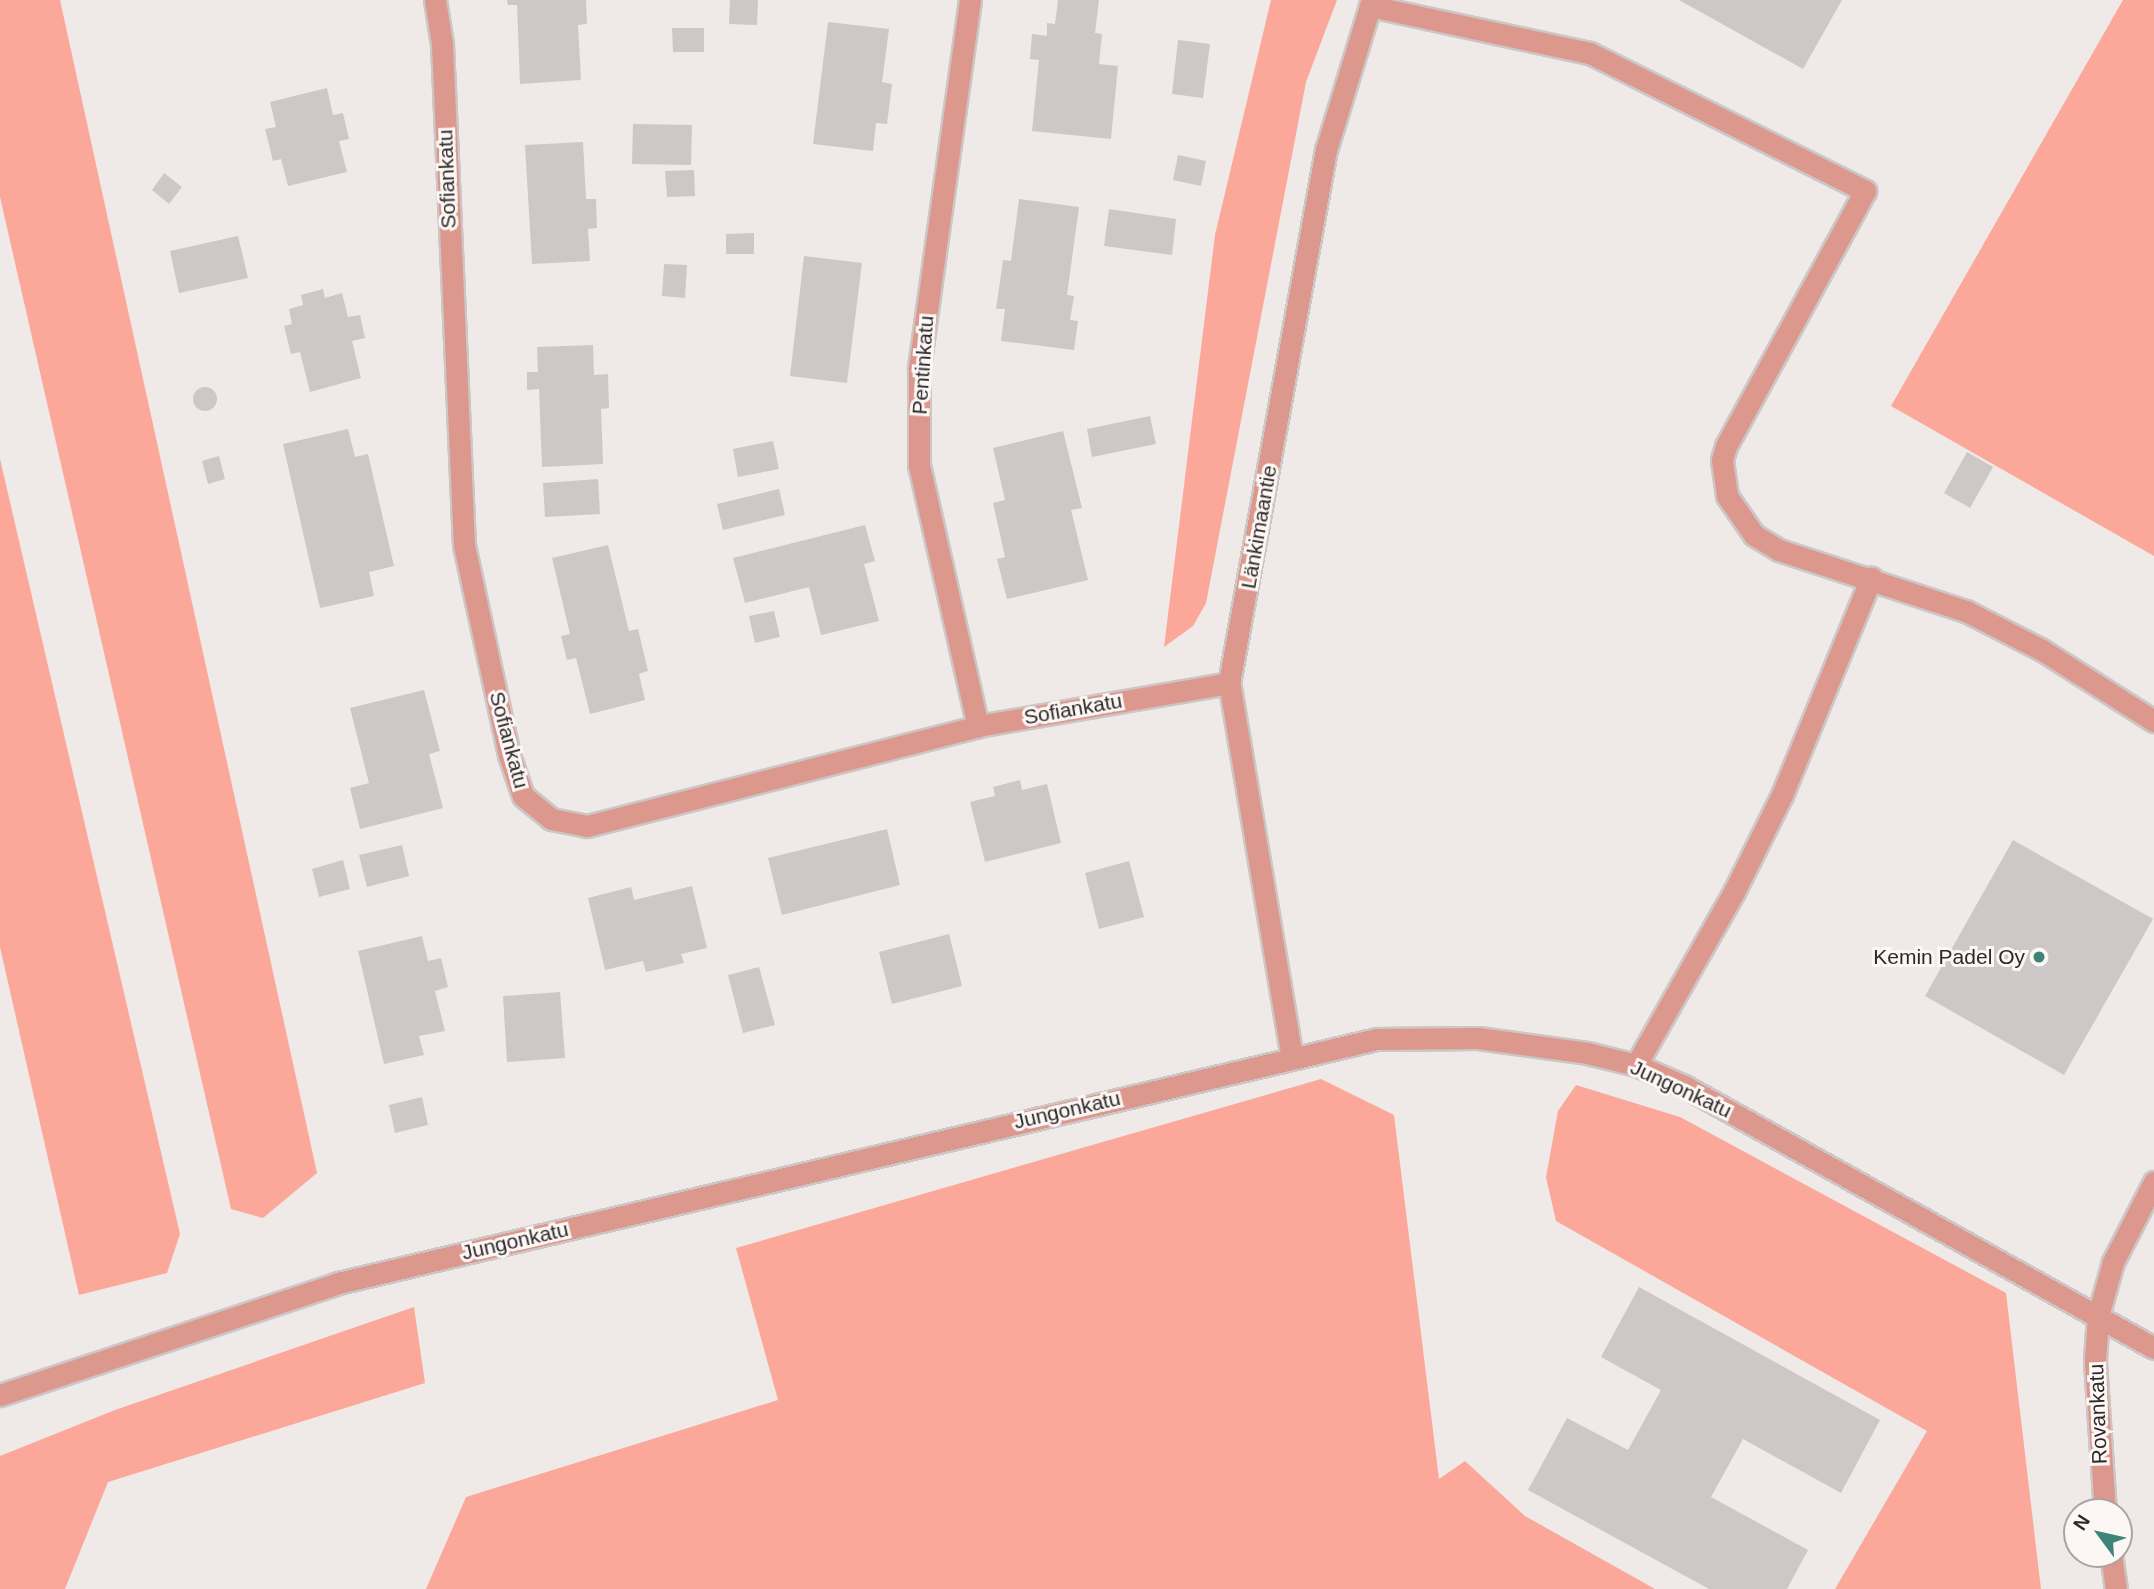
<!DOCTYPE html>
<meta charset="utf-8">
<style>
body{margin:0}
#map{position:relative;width:2154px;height:1589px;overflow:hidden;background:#efe9e8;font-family:Helvetica,sans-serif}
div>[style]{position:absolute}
.green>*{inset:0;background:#fba89a}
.building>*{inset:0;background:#cdc8c7}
.round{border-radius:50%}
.roads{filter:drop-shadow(2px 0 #ccc6c6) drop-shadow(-2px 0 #ccc6c6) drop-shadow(0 2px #ccc6c6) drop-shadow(0 -2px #ccc6c6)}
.minor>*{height:21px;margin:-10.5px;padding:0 10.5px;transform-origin:10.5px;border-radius:10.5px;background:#dc988c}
.dots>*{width:19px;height:19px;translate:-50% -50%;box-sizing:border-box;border:4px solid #fcf6f5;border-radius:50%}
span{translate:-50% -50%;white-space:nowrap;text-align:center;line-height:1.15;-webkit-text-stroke:6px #fcf6f5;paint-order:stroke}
.street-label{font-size:21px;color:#2c2929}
.poi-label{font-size:21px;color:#2c2929}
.right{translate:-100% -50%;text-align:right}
.north{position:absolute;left:2063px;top:1498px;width:70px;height:70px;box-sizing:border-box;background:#fcf6f5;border:2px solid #a9a4a3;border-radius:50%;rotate:303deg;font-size:19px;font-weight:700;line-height:28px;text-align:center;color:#2c2929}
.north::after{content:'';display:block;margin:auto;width:24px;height:32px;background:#3f8479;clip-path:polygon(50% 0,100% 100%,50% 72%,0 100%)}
</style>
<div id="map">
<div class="green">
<i style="clip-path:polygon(0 0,60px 0,317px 1173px,263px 1218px,231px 1209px,0 197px)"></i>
<i style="clip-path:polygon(1271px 0,1337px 0,1306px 82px,1206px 603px,1193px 626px,1164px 647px,1215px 235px)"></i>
<i style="clip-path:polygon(2123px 0,2154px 0,2154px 556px,1891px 406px)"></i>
<i style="clip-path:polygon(0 459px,180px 1234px,167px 1273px,79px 1295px,0 947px)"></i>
<i style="clip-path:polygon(1321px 1079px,1394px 1115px,1439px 1479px,1465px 1461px,1525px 1516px,1655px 1589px,426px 1589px,466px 1497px,778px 1400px,736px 1248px)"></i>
<i style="clip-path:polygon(1576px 1085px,1680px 1117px,2006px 1293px,2041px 1589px,1835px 1589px,1927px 1431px,1556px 1221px,1546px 1177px,1558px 1111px)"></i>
<i style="clip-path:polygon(414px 1307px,425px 1383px,108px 1482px,65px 1589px,0 1589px,0 1456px,115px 1410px)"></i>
</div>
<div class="building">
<i style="clip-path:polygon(507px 0,586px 0,587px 24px,578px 25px,581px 80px,520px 84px,517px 5px,508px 5px)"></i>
<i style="clip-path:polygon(730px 0,758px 0,757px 25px,729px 24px)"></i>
<i style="clip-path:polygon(1058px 0,1099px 0,1095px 33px,1102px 34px,1099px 64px,1118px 66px,1111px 139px,1032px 131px,1039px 60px,1030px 59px,1032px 34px,1047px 36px,1047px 23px,1055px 24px)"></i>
<i style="clip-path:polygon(1679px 0,1842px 0,1803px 69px)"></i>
<i style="clip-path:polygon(828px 22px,889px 29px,882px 82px,892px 84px,887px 124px,876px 123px,873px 151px,813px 144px)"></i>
<i style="clip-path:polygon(672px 28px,704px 28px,704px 52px,673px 52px)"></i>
<i style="clip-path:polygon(1178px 40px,1210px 44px,1203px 98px,1172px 94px)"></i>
<i style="clip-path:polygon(327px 88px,333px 115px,343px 113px,349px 139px,339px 141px,347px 172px,288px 186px,281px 159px,273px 161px,265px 129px,276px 127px,270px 102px)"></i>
<i style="clip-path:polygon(633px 124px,692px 125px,691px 165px,632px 164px)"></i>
<i style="clip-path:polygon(583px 142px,586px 199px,596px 199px,597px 228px,588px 229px,590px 261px,532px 264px,525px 145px)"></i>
<i style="clip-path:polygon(1178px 155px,1206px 161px,1201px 186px,1173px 180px)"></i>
<i style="clip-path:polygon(694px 170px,695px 196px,667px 197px,665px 171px)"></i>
<i style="clip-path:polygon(164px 173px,182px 187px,169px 204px,152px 190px)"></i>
<i style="clip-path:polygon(1019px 199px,1079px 207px,1067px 295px,1074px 296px,1070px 320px,1078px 321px,1074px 350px,1001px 341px,1005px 309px,996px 309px,1003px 260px,1011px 261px)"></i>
<i style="clip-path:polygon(1109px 209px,1176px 219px,1172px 255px,1104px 246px)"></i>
<i style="clip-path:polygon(754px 233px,754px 254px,726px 254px,726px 234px)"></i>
<i style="clip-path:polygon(238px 236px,248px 278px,179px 293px,170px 251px)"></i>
<i style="clip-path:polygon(804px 256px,862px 263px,847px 383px,790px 376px)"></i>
<i style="clip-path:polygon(664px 264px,687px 265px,685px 298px,662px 296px)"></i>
<i style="clip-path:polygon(323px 289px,325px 298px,342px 293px,348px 317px,360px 315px,365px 338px,352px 341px,361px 378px,310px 392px,300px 352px,291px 354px,284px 326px,292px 324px,289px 309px,303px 305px,301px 295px)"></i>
<i style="clip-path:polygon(593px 345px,594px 375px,608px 374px,609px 408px,601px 409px,603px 464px,542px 467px,539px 389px,527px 390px,527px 372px,538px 372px,537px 347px)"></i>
<i class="round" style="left:193px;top:387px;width:24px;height:24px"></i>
<i style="clip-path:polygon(1150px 416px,1156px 444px,1092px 457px,1087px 429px)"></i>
<i style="clip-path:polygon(348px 429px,355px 457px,368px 454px,394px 566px,369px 572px,374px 596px,320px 608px,283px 444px)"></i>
<i style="clip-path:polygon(1063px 431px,1082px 508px,1071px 510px,1088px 580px,1007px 599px,997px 559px,1005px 557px,993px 503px,1005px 500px,993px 448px)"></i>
<i style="clip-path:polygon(773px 441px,779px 469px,738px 477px,733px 449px)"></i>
<i style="clip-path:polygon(1967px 452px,1993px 467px,1970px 508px,1944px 493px)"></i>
<i style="clip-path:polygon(219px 456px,225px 479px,208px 484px,202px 461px)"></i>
<i style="clip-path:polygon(598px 479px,600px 514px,545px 517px,543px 483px)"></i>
<i style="clip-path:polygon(779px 489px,785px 515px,723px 530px,717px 504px)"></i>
<i style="clip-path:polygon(865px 525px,875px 561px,864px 564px,879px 621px,821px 635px,809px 587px,745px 603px,733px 558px)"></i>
<i style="clip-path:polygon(608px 545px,629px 631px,638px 629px,648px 671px,639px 674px,645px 700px,590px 714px,576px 658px,567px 660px,561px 636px,570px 634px,552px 558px)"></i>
<i style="clip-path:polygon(774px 611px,780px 637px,755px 643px,749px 616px)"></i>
<i style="clip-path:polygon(424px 690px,440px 751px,429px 754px,443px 808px,360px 829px,350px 788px,369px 783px,350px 708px)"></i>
<i style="clip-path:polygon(1020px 780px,1022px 790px,1047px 784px,1061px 843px,985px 862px,970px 802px,995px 796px,993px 787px)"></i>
<i style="clip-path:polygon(887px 829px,900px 885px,782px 915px,768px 858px)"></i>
<i style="clip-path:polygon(2013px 840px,2153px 919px,2064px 1075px,1925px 996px)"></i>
<i style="clip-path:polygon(402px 845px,409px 876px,367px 887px,359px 855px)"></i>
<i style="clip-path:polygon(343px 860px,350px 889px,319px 897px,312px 869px)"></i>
<i style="clip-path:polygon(1129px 861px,1144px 917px,1099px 929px,1085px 873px)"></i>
<i style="clip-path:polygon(692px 886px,707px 948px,681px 954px,684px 963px,646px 972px,643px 961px,605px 970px,588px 898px,631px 887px,634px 900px)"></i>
<i style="clip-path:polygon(949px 934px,962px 986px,892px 1004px,879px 952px)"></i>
<i style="clip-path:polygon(422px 936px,428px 961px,441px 958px,448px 987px,435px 991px,445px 1031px,419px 1036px,424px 1055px,384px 1064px,358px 951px)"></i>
<i style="clip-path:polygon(759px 967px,775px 1025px,743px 1033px,728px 975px)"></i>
<i style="clip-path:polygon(560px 992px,565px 1058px,507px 1062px,503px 996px)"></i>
<i style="clip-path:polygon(422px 1097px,428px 1125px,395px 1133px,389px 1105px)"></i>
<i style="clip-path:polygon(1639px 1287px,1880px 1420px,1841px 1493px,1743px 1439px,1711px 1497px,1808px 1550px,1787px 1589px,1709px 1589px,1528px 1490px,1567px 1418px,1628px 1450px,1661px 1390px,1601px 1357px)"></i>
</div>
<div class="roads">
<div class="minor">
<i style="left:435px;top:0;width:45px;rotate:81deg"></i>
<i style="left:442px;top:44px;width:501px;rotate:87.49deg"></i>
<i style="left:464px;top:545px;width:215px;rotate:77.9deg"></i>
<i style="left:509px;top:755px;width:43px;rotate:71.1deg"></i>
<i style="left:523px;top:796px;width:36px;rotate:39deg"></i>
<i style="left:551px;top:819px;width:37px;rotate:11deg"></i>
<i style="left:587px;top:826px;width:404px;rotate:-14.3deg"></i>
<i style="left:978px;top:726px;width:255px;rotate:-9.7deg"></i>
<i style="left:970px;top:0;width:373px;rotate:97.9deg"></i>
<i style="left:919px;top:369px;width:96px;rotate:90deg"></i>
<i style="left:919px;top:465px;width:268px;rotate:77.3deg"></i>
<i style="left:1370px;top:6px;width:225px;rotate:12.1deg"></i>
<i style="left:1590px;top:53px;width:308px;rotate:26.6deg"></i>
<i style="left:1865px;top:191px;width:290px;rotate:118.6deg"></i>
<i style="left:1726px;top:446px;width:15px;rotate:106deg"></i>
<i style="left:1722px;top:460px;width:36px;rotate:82deg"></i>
<i style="left:1727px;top:496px;width:47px;rotate:55.3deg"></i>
<i style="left:1754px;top:535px;width:29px;rotate:31deg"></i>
<i style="left:1779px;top:550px;width:197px;rotate:18.1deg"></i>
<i style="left:1966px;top:611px;width:85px;rotate:27.2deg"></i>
<i style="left:2042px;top:650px;width:133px;rotate:32.4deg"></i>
<i style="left:1292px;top:1058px;width:380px;rotate:-99.5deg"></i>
<i style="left:1229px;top:683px;width:542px;rotate:-79.69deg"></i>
<i style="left:1326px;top:150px;width:157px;rotate:-73deg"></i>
<i style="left:1636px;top:1065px;width:199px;rotate:-60.5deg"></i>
<i style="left:1734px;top:892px;width:108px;rotate:-63.7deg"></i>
<i style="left:1782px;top:795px;width:235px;rotate:-67.7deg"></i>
<i style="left:0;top:1395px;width:356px;rotate:-18.3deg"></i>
<i style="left:338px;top:1283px;width:1067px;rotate:-13.22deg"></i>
<i style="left:1377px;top:1039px;width:101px;rotate:-0.6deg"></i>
<i style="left:1478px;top:1038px;width:110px;rotate:7.8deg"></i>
<i style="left:1587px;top:1053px;width:50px;rotate:13.8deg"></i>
<i style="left:1636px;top:1065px;width:52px;rotate:23.6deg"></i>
<i style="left:1684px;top:1086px;width:538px;rotate:29.14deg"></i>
<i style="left:2105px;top:1512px;width:152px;rotate:-93.8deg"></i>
<i style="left:2095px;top:1360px;width:44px;rotate:-86.1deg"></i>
<i style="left:2098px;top:1316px;width:56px;rotate:-74.5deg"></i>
<i style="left:2113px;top:1262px;width:90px;rotate:-62.9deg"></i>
<i style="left:2111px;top:1554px;width:35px;rotate:82deg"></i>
</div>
</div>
<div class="dots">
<i style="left:2039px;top:957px;background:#3f8479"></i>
</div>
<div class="street-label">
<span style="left:447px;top:179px;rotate:-92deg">Sofiankatu</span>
<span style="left:923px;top:365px;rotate:-86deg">Pentinkatu</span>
<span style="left:1259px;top:527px;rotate:-80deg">Länkimaantie</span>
<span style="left:1073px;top:709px;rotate:-10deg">Sofiankatu</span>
<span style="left:509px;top:740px;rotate:75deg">Sofiankatu</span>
<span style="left:1681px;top:1089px;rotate:25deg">Jungonkatu</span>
<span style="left:1067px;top:1110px;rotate:-13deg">Jungonkatu</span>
<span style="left:515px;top:1241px;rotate:-13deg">Jungonkatu</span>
<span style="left:2098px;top:1414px;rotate:-92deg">Rovankatu</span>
</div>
<div class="poi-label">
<span class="right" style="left:2025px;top:957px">Kemin Padel Oy</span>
</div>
<div class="north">N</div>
</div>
